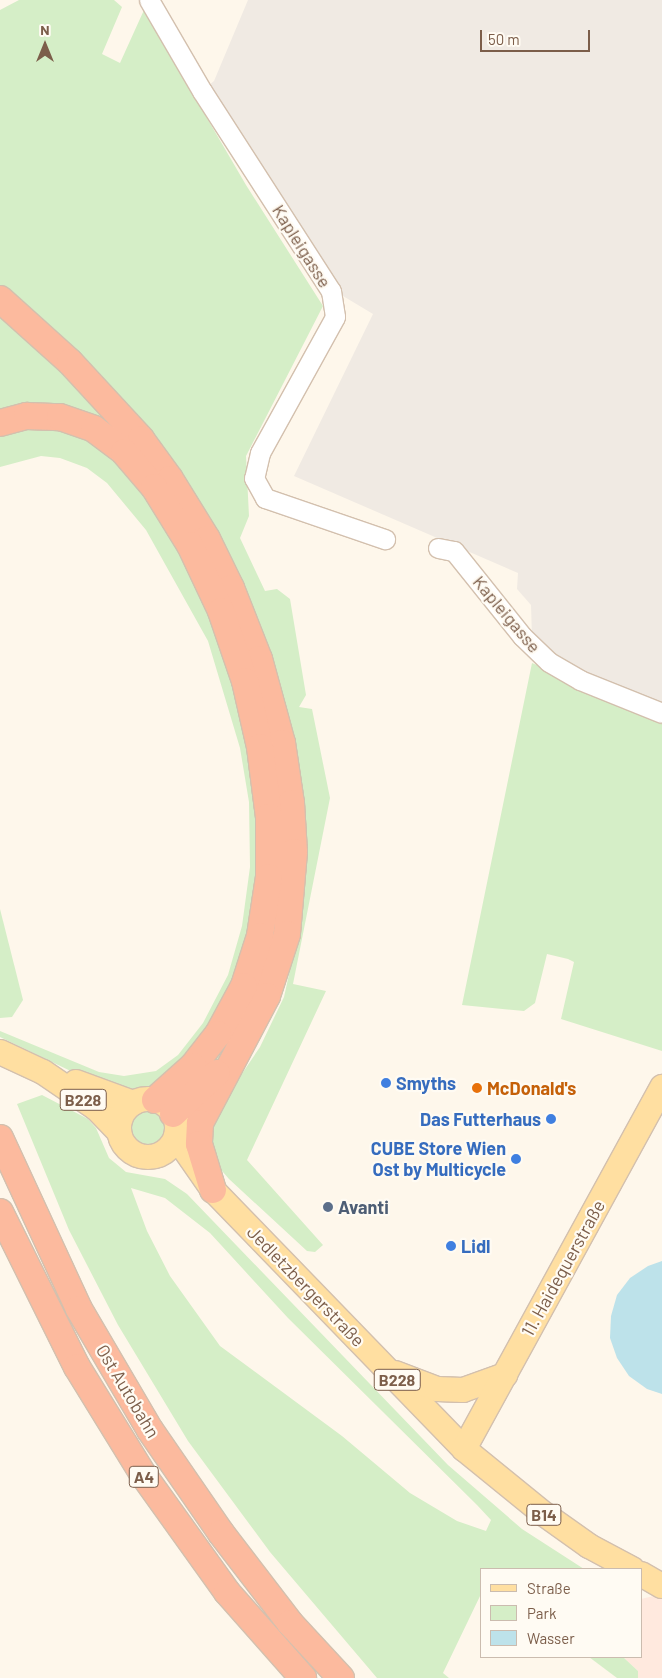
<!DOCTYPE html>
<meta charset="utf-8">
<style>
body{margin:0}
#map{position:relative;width:662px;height:1678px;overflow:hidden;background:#fef7eb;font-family:Barlow,sans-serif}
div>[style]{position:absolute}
.commercial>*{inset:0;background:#ffe9de}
.industrial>*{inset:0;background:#f0eae3}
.green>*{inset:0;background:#d5eec7}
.round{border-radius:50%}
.water>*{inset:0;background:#bde2ea}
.roads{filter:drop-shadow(1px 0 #d3c0ae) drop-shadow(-1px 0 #d3c0ae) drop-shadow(0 1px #d3c0ae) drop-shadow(0 -1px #d3c0ae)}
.minor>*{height:19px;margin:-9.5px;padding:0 9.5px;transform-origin:9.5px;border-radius:9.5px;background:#fff}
.major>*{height:24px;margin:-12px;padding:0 12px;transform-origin:12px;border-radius:12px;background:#ffdfa1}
.major>.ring{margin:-12px;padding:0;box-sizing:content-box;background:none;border:24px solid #ffdfa1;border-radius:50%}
.highway>*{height:26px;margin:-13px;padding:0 13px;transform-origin:13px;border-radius:13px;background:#fcba9e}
.dots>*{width:14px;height:14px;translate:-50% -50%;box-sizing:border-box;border:2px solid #fffbf3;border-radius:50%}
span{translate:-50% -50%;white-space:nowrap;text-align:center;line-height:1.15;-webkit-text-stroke:4.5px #fffbf3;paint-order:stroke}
.shield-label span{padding:1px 4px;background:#fffbf3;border:1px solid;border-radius:4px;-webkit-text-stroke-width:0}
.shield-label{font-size:16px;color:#7c5e4a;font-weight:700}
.street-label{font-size:18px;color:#7c5e4a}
.shop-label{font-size:18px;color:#366cbe;font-weight:700}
.left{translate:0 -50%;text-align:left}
.right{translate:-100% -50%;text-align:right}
.food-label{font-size:18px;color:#c56008;font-weight:700}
.service-label{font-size:18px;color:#4e5e75;font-weight:700}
.legend{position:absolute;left:480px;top:1568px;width:162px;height:90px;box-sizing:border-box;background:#fffbf3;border:1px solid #cbbcaf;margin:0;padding:6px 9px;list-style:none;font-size:15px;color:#7c5e4a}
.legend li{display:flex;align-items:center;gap:10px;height:25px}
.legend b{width:25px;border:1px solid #cbbcaf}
.north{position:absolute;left:20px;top:20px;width:50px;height:50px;-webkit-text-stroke:4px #fffbf3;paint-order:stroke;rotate:0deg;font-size:14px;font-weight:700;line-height:20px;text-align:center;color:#7c5e4a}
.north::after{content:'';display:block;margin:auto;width:18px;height:22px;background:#7c5e4a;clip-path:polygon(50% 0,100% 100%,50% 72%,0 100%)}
.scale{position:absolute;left:480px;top:30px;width:110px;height:22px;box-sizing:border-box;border:2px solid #7c5e4a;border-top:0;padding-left:6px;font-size:15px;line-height:18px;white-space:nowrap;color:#7c5e4a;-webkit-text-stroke:4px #fffbf3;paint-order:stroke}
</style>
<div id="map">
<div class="commercial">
<i style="clip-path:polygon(662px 1594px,662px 1678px,638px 1678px,638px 1671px,623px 1657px,641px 1657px,641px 1599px)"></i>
</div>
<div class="industrial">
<i style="clip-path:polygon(248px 0,662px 0,662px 706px,564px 663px,532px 638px,531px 605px,517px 589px,518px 573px,294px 476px,373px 314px,338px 293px,208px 86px,214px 81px)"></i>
</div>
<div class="green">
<i style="clip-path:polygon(19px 0,114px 0,122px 7px,102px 54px,120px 63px,144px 10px,246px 185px,323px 306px,246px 456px,249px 516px,240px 538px,265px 591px,277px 589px,290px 599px,306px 695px,299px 707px,312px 709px,330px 798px,293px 984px,326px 991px,247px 1160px,323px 1245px,315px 1252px,307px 1251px,229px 1179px,210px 1157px,214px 1115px,260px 1047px,284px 997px,297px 938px,214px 535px,0 291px,0 10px)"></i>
<i style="clip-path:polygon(0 308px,96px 398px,175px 498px,198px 536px,237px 618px,269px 714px,287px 817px,288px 873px,281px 932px,254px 1007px,214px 1067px,181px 1098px,174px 1090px,198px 1069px,224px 1039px,239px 1011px,255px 979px,268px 932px,277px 849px,272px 781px,261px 715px,222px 596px,193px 538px,149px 472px,101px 425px,79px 416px,48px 410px,0 416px)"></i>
<i style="clip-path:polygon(49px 427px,83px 435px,120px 461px,158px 508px,228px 651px,259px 792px,256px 928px,204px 1046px,158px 1086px,142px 1089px,108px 1089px,0 1037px,0 1031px,99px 1072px,124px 1076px,156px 1071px,178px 1055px,203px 1023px,228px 975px,242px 926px,250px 867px,249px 802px,240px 748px,208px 641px,146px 530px,107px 483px,87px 468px,60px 458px,41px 456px,0 467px,0 436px,19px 430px)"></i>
<i style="clip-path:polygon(532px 663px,662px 718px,662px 1051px,561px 1019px,574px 962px,568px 959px,547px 954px,535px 1003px,524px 1011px,462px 1005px)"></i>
<i style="clip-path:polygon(0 909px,23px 1000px,12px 1017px,0 1018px)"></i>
<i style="clip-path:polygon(evenodd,42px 1095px,88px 1119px,96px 1128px,109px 1158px,126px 1172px,165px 1179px,187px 1194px,448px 1465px,522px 1529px,584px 1569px,481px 1569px,481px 1594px,443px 1673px,449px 1678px,377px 1678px,270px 1552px,188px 1441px,118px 1325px,69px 1230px,17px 1104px,42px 1095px,131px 1188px,165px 1198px,210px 1233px,288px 1318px,477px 1505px,491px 1520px,486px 1531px,457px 1521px,410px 1493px,342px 1436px,220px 1346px,170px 1276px,147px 1231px,131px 1188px)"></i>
<i class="round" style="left:129px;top:1112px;width:36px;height:36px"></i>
<i style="clip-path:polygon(589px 1657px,623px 1657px,638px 1671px,638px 1678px,617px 1678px)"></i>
</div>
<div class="water">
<i style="clip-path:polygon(662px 1261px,662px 1394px,647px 1389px,629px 1376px,617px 1358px,610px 1338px,611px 1316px,617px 1295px,630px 1278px,648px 1266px)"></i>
</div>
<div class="roads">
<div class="minor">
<i style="left:149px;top:0;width:105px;rotate:59.8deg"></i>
<i style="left:202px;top:91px;width:238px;rotate:57.2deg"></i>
<i style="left:331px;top:291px;width:26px;rotate:81deg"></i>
<i style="left:335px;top:317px;width:155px;rotate:118.9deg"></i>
<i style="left:260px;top:453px;width:26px;rotate:103deg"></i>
<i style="left:254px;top:478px;width:23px;rotate:61deg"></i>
<i style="left:265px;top:498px;width:127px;rotate:18.9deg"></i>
<i style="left:438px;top:548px;width:16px;rotate:11deg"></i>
<i style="left:454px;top:551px;width:109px;rotate:51.3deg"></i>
<i style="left:522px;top:636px;width:37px;rotate:44deg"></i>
<i style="left:549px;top:662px;width:36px;rotate:30deg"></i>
<i style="left:580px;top:680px;width:88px;rotate:21.9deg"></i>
</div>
<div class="major">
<i style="left:0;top:1052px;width:47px;rotate:24.9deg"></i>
<i style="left:43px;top:1072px;width:64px;rotate:34.2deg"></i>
<i style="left:96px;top:1108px;width:33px;rotate:46deg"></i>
<i style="left:76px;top:1082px;width:61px;rotate:20.2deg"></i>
<i class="ring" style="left:119px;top:1099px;width:34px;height:34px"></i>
<i style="left:176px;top:1137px;width:65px;rotate:55.1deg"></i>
<i style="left:213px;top:1190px;width:361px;rotate:45.9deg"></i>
<i style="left:464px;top:1449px;width:103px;rotate:39.1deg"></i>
<i style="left:544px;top:1514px;width:55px;rotate:35.4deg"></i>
<i style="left:589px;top:1546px;width:49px;rotate:28.1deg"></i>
<i style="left:395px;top:1373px;width:45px;rotate:20.9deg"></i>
<i style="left:437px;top:1389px;width:26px;rotate:2deg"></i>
<i style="left:463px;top:1390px;width:45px;rotate:-19.7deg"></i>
<i style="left:464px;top:1449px;width:413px;rotate:-61.3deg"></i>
<i style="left:641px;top:1574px;width:24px;rotate:30deg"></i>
</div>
<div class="highway">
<i style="left:0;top:299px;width:94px;rotate:42deg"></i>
<i style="left:70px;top:362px;width:105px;rotate:47.3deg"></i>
<i style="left:141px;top:439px;width:49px;rotate:54.1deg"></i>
<i style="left:170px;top:479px;width:70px;rotate:58.3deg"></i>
<i style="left:207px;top:539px;width:55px;rotate:63.9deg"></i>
<i style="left:231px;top:588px;width:76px;rotate:68.5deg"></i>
<i style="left:259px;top:659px;width:87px;rotate:74.7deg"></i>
<i style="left:282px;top:743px;width:61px;rotate:81.5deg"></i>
<i style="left:291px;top:803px;width:49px;rotate:86.5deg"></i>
<i style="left:294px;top:852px;width:82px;rotate:94.9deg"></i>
<i style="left:287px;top:934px;width:65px;rotate:107.9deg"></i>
<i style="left:267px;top:996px;width:144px;rotate:117.8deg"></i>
<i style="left:200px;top:1123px;width:21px;rotate:93deg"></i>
<i style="left:199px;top:1144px;width:48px;rotate:73.1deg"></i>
<i style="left:0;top:423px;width:28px;rotate:-15deg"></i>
<i style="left:27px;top:416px;width:33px;rotate:2deg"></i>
<i style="left:60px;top:417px;width:36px;rotate:19deg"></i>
<i style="left:94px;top:429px;width:38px;rotate:37deg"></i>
<i style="left:124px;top:452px;width:46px;rotate:49.4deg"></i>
<i style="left:154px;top:487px;width:68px;rotate:58.2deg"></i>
<i style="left:190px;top:545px;width:73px;rotate:64.8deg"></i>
<i style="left:221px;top:611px;width:74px;rotate:71.1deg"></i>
<i style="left:245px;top:681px;width:68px;rotate:77.2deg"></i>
<i style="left:260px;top:747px;width:71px;rotate:82.7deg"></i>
<i style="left:269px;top:817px;width:60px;rotate:90deg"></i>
<i style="left:269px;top:877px;width:60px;rotate:98.7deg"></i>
<i style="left:260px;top:936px;width:52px;rotate:107.7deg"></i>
<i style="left:244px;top:986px;width:55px;rotate:118.4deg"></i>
<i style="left:218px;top:1034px;width:41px;rotate:128deg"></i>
<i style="left:193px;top:1066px;width:51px;rotate:138.2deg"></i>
<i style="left:173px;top:1114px;width:60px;rotate:-43deg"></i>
<i style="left:0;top:1138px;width:188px;rotate:65.2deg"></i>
<i style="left:79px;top:1309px;width:140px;rotate:59.6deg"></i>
<i style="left:150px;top:1430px;width:125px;rotate:55.4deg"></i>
<i style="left:221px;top:1533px;width:113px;rotate:52.5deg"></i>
<i style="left:290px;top:1623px;width:75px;rotate:47.2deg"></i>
<i style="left:0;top:1212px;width:173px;rotate:63.6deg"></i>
<i style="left:77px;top:1367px;width:128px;rotate:58.4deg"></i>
<i style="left:144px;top:1476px;width:143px;rotate:54.4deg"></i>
<i style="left:227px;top:1592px;width:115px;rotate:48.5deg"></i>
</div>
</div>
<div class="dots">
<i style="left:386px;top:1083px;background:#3f7fe0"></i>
<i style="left:477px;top:1088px;background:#e8710a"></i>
<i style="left:551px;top:1119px;background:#3f7fe0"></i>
<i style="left:516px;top:1159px;background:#3f7fe0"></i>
<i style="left:328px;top:1207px;background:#5c6f8a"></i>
<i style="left:451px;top:1246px;background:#3f7fe0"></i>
</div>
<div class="shield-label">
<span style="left:83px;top:1100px">B228</span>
<span style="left:397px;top:1380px">B228</span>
<span style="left:144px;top:1477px">A4</span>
<span style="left:544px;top:1515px">B14</span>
</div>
<div class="street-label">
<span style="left:302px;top:246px;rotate:58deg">Kapleigasse</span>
<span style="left:507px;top:614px;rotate:50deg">Kapleigasse</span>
<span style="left:563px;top:1268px;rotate:-61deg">11. Haidequerstraße</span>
<span style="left:306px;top:1286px;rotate:46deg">Jedletzbergerstraße</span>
<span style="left:128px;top:1391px;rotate:59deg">Ost Autobahn</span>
</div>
<div class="shop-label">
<span class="left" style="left:396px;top:1083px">Smyths</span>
<span class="right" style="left:541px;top:1119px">Das Futterhaus</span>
<span class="right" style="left:506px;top:1159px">CUBE Store Wien<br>Ost by Multicycle</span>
<span class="left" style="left:461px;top:1246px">Lidl</span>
</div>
<div class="food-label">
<span class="left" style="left:487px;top:1088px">McDonald's</span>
</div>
<div class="service-label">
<span class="left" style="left:338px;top:1207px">Avanti</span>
</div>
<ul class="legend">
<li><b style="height:6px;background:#ffdfa1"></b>Straße</li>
<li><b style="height:14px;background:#d5eec7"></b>Park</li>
<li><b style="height:14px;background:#bde2ea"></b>Wasser</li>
</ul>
<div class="north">N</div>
<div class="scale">50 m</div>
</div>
